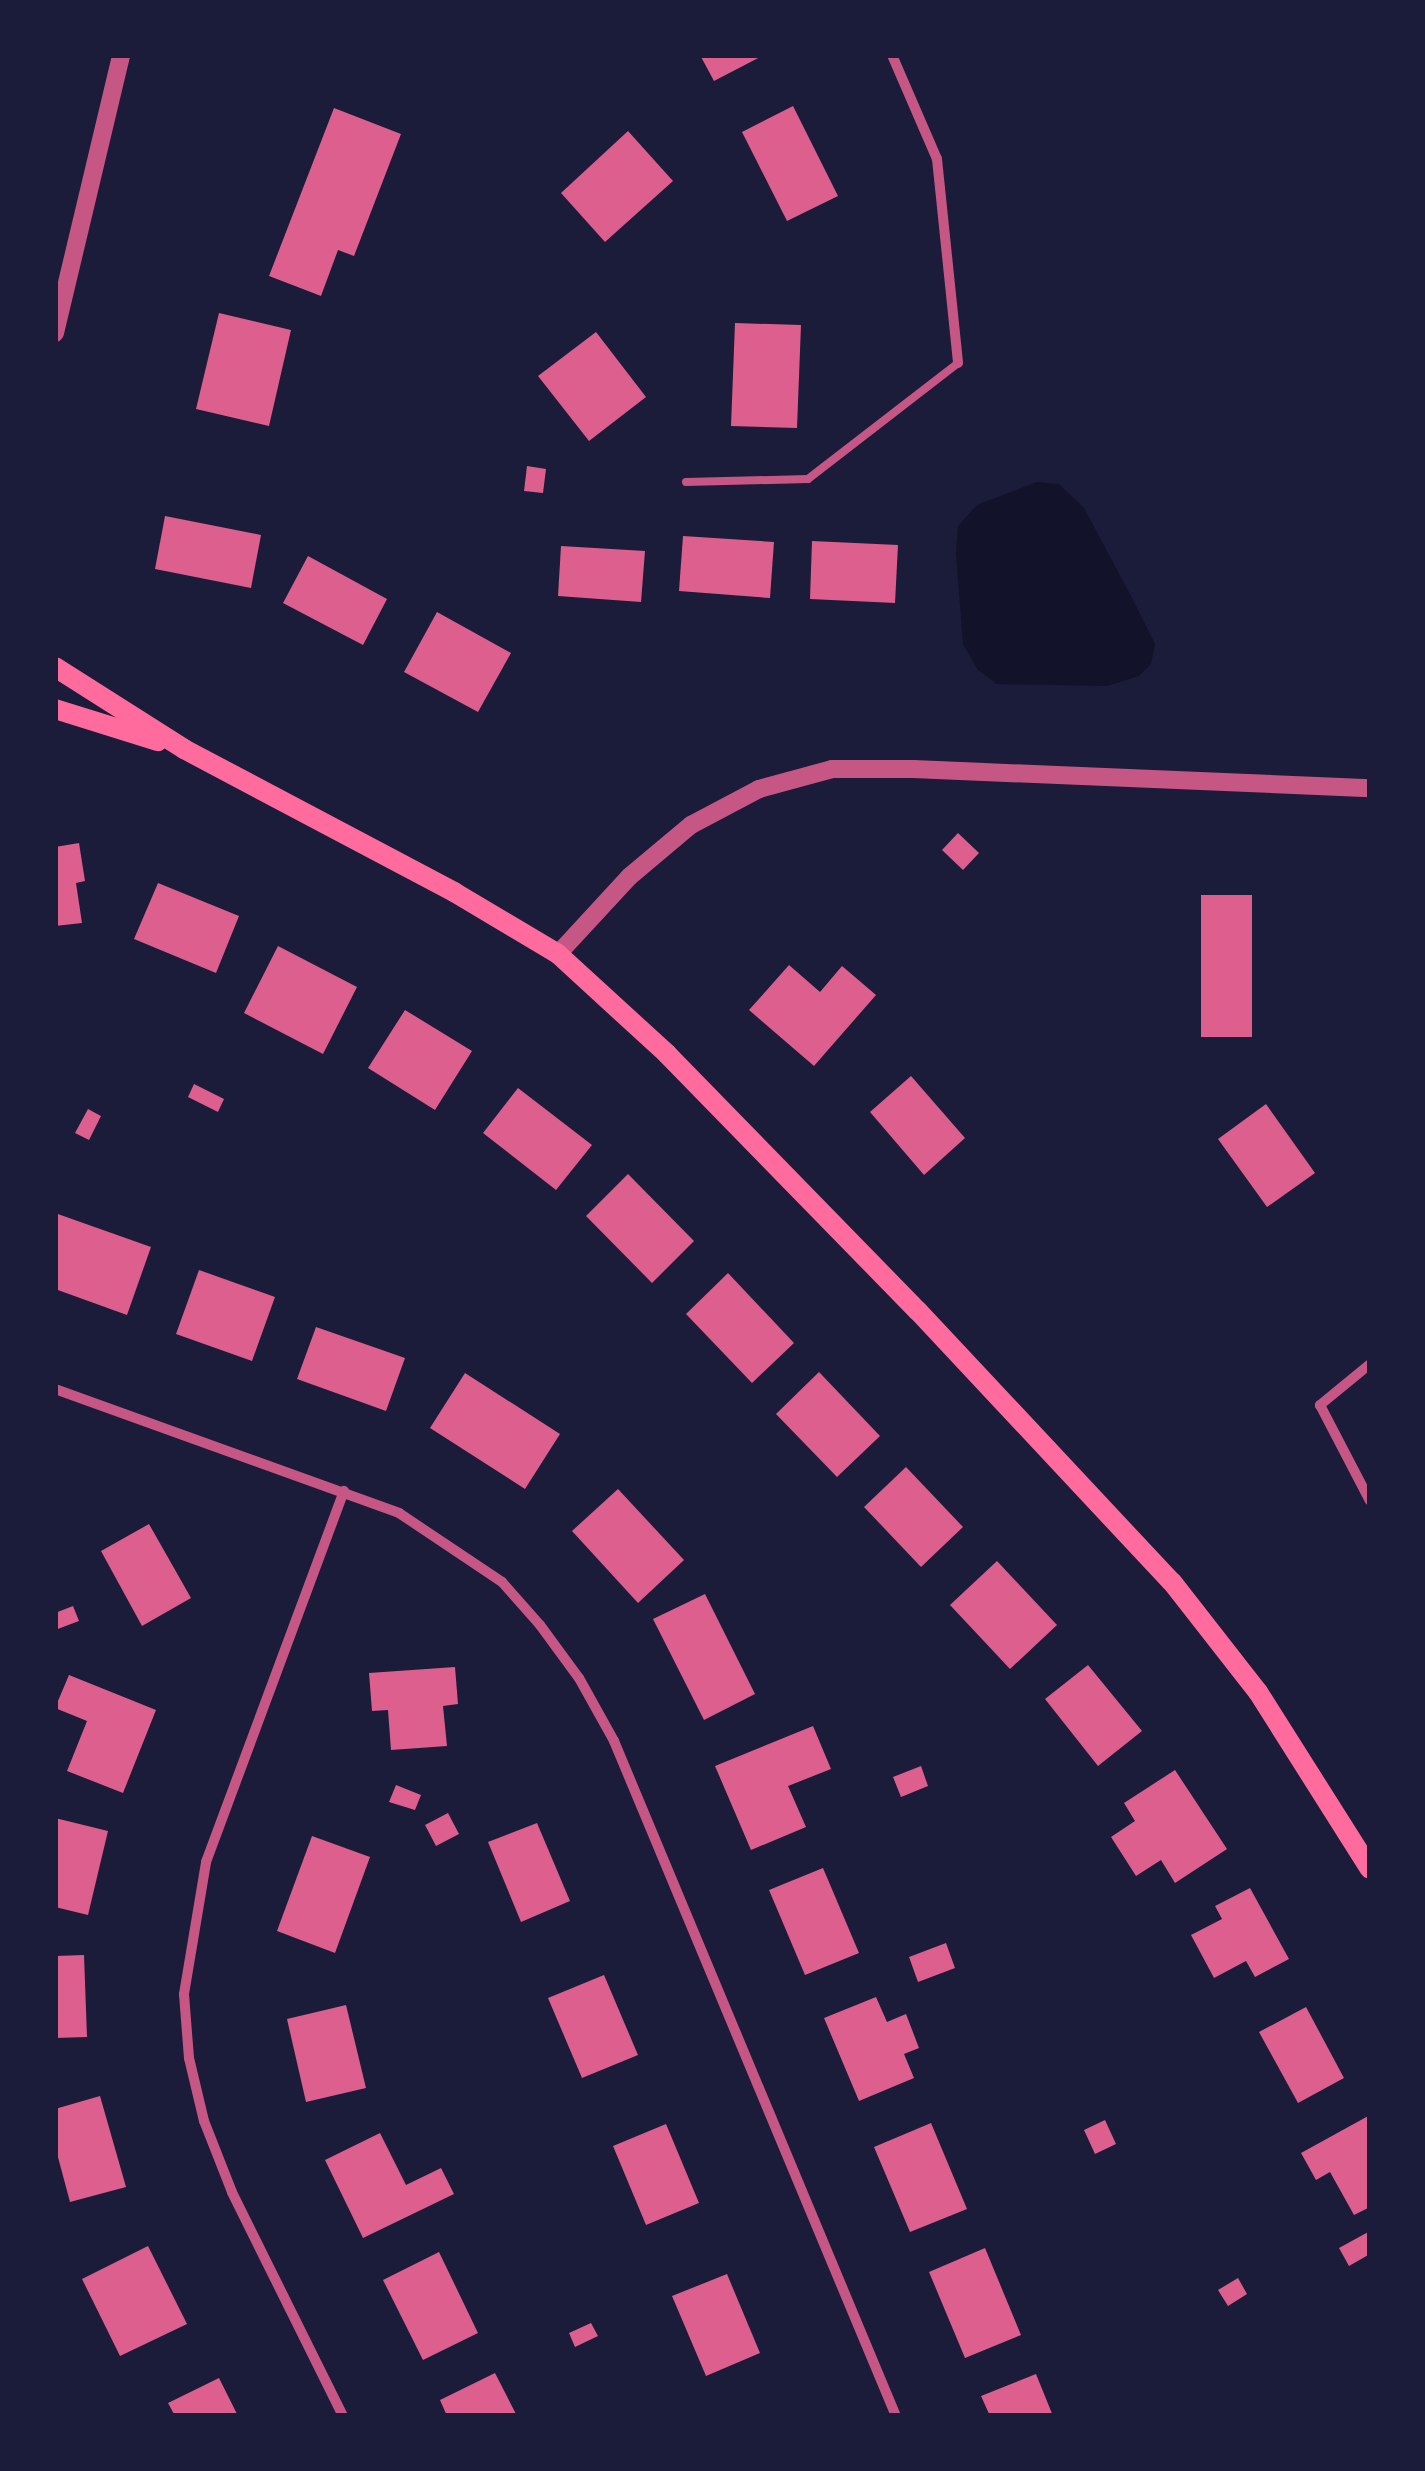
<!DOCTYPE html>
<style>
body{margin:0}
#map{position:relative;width:1425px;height:2471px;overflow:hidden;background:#1b1b3a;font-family:Jost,sans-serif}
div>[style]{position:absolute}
.water>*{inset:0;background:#12122b}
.building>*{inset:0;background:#dd5f8e}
.service>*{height:8px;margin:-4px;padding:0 4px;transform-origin:4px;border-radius:4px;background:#c65784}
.minor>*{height:10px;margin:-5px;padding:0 5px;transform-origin:5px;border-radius:5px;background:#c65784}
.tertiary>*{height:18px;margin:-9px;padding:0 9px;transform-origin:9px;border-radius:9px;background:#c65784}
.secondary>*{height:20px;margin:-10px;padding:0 10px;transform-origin:10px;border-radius:10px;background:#ff6b9d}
span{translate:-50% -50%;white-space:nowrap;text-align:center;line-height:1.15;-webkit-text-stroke:8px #1b1b3a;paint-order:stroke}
.frame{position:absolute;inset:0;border:58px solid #1b1b3a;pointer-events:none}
</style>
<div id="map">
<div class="water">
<i style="clip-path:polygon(1037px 482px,1059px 484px,1084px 508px,1132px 598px,1155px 644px,1151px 664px,1139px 676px,1107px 686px,997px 684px,978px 670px,963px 644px,956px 553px,958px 526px,977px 505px)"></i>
</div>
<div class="building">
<i style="clip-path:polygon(700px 55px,764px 55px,714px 81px)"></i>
<i style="clip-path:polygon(793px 106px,838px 196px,787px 221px,742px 132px)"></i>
<i style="clip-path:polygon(334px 108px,401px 134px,354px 256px,338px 250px,321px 296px,269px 276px)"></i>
<i style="clip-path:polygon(628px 131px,673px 181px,605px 242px,561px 193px)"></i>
<i style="clip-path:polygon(219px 313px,291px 330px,269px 426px,196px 409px)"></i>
<i style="clip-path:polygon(735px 323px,801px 325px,797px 428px,731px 426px)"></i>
<i style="clip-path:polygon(596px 332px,646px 397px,589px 441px,538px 376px)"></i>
<i style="clip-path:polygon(527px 466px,546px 469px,543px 493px,524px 491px)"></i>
<i style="clip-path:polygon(165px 516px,261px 535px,251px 588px,155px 569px)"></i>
<i style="clip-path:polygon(683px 536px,774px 542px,770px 598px,679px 591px)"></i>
<i style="clip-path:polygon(812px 541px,898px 545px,895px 603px,810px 599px)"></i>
<i style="clip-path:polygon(561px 546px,645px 551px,641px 602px,558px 596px)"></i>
<i style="clip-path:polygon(308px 556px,387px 599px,363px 645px,283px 603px)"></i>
<i style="clip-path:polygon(437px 612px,511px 653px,478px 712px,404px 672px)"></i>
<i style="clip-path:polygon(958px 833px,979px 853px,963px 870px,942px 850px)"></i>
<i style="clip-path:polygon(79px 843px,85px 881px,76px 883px,82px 923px,55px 926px,55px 847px)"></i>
<i style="clip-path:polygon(158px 883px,239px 916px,216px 973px,134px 939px)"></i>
<i style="clip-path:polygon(1201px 895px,1252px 895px,1252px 1037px,1201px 1037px)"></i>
<i style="clip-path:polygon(278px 946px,357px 987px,323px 1054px,244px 1013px)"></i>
<i style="clip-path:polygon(789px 965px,820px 992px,842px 966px,876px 995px,814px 1066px,749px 1010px)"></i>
<i style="clip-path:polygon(405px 1010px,472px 1051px,435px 1110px,368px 1068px)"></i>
<i style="clip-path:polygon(911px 1076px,965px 1138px,924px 1175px,870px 1112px)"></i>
<i style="clip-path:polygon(194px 1084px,224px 1099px,218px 1112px,188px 1097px)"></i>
<i style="clip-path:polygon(518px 1088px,592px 1145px,556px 1190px,483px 1133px)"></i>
<i style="clip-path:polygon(1266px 1104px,1315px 1173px,1267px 1207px,1218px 1139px)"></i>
<i style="clip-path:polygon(88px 1109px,101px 1116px,89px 1140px,75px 1133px)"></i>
<i style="clip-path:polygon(628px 1174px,694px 1241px,652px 1283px,586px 1216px)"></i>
<i style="clip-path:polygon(55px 1213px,151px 1247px,127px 1315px,55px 1289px)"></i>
<i style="clip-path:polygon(199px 1270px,275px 1297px,252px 1361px,176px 1334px)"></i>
<i style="clip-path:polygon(728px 1273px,794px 1343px,752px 1383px,686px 1314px)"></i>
<i style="clip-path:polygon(316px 1327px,405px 1358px,386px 1411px,297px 1379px)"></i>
<i style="clip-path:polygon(819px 1372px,880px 1436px,837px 1477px,776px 1414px)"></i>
<i style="clip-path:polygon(465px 1373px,560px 1434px,525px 1489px,430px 1428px)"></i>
<i style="clip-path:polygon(906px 1467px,963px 1527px,921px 1567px,864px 1507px)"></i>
<i style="clip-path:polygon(618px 1489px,684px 1560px,638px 1603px,572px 1531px)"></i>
<i style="clip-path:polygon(149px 1524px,191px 1598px,142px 1626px,101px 1551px)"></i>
<i style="clip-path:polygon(997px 1561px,1057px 1625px,1010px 1669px,950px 1605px)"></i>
<i style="clip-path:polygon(705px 1594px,755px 1694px,704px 1720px,653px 1619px)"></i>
<i style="clip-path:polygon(73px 1606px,79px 1621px,55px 1630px,55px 1613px)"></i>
<i style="clip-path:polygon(1088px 1665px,1142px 1731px,1098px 1766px,1045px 1699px)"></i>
<i style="clip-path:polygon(455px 1667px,458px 1704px,443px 1706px,447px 1746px,391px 1750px,388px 1710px,372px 1711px,369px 1673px)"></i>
<i style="clip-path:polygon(69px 1675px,156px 1710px,123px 1793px,67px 1771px,87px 1721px,55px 1708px)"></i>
<i style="clip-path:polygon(813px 1726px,831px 1769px,788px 1786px,806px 1827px,751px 1850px,715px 1766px)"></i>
<i style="clip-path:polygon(921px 1766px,928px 1786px,901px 1797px,893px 1777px)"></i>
<i style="clip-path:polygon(1175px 1770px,1227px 1849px,1175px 1883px,1161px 1860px,1136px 1876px,1111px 1837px,1135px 1821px,1124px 1803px)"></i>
<i style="clip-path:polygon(396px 1785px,421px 1795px,415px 1810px,389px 1802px)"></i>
<i style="clip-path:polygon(448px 1813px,459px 1834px,436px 1846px,425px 1825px)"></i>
<i style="clip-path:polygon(55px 1818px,108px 1831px,88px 1915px,55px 1907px)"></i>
<i style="clip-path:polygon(537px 1823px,570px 1901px,521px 1922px,488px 1842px)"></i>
<i style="clip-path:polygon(312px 1836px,370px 1857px,335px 1953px,277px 1931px)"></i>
<i style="clip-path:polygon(823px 1868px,859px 1953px,805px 1975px,769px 1890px)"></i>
<i style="clip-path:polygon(1250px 1888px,1289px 1959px,1255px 1977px,1246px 1961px,1214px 1978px,1191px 1935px,1222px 1919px,1215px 1906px)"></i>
<i style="clip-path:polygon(946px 1943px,955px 1968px,918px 1982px,909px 1957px)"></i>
<i style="clip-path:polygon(84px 1955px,87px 2037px,55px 2038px,55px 1956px)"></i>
<i style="clip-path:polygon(604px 1975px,638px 2055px,582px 2078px,548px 1998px)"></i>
<i style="clip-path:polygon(876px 1997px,887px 2022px,906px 2014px,919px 2048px,904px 2054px,914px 2078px,859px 2101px,824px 2018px)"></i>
<i style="clip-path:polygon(346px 2005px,366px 2088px,306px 2102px,287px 2019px)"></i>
<i style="clip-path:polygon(1306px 2007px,1344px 2078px,1298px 2103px,1259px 2032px)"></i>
<i style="clip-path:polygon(100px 2096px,126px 2187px,70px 2202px,55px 2146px,55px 2109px)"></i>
<i style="clip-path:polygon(1370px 2115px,1370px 2207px,1354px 2215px,1330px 2172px,1316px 2180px,1301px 2153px)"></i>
<i style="clip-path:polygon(1105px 2120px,1116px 2144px,1095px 2154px,1084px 2130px)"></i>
<i style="clip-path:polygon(931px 2123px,967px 2209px,910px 2232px,874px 2147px)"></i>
<i style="clip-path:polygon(666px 2124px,699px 2203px,646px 2225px,613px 2146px)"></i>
<i style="clip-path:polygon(380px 2133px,406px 2185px,441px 2168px,454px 2194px,363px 2238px,325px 2160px)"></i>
<i style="clip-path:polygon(1370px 2231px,1370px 2254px,1349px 2266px,1339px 2248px)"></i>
<i style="clip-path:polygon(148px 2246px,187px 2324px,120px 2356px,82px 2279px)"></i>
<i style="clip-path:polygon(985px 2248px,1021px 2335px,965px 2358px,929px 2272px)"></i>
<i style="clip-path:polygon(439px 2252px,478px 2333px,423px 2360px,383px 2280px)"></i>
<i style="clip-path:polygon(727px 2274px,760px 2353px,706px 2376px,672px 2296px)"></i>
<i style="clip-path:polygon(1238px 2278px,1247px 2294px,1228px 2306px,1218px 2290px)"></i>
<i style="clip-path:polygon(591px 2323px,598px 2336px,575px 2347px,569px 2333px)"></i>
<i style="clip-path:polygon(495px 2373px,517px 2416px,447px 2416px,440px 2400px)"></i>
<i style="clip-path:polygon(1036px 2374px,1053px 2416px,990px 2416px,981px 2396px)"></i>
<i style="clip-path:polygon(219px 2378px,238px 2416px,175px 2416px,168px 2403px)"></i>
</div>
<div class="service">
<i style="left:686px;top:482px;width:122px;rotate:-1.4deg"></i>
<i style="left:808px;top:479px;width:190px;rotate:-37.7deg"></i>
</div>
<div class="minor">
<i style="left:892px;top:55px;width:113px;rotate:66.6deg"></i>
<i style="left:937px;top:159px;width:205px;rotate:84.1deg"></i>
<i style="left:1370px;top:1364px;width:65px;rotate:140.6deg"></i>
<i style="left:1320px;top:1405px;width:108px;rotate:62.5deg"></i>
<i style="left:55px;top:1389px;width:366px;rotate:19.8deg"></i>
<i style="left:399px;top:1513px;width:124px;rotate:33.8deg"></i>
<i style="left:502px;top:1582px;width:57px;rotate:48.5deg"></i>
<i style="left:540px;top:1625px;width:66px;rotate:53.7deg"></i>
<i style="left:579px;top:1678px;width:72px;rotate:60.9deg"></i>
<i style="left:614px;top:1741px;width:732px;rotate:67.33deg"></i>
<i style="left:343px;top:2416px;width:250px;rotate:-116.4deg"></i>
<i style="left:232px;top:2192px;width:76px;rotate:-111.5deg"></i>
<i style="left:204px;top:2121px;width:65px;rotate:-103.4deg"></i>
<i style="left:189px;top:2058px;width:64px;rotate:-94.5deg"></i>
<i style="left:184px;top:1994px;width:134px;rotate:-80.5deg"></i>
<i style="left:206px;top:1862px;width:396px;rotate:-69.6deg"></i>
</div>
<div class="tertiary">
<i style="left:55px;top:333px;width:286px;rotate:-76.6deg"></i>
<i style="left:558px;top:954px;width:105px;rotate:-47.3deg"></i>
<i style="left:629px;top:877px;width:81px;rotate:-40deg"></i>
<i style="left:691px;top:825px;width:77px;rotate:-27.9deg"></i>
<i style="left:759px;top:789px;width:76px;rotate:-15.3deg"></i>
<i style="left:832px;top:769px;width:81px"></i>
<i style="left:913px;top:769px;width:457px;rotate:2.4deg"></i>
</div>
<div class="secondary">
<i style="left:55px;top:667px;width:153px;rotate:32.4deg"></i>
<i style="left:184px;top:749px;width:306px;rotate:27.9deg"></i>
<i style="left:454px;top:892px;width:121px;rotate:30.8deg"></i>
<i style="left:558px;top:954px;width:148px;rotate:42.5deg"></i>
<i style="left:667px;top:1054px;width:359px;rotate:45.7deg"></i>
<i style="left:918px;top:1311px;width:371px;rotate:46.9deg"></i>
<i style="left:1172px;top:1582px;width:140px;rotate:52deg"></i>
<i style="left:1258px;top:1692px;width:209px;rotate:57.7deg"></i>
<i style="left:55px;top:709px;width:108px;rotate:17.3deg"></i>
</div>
<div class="frame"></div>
</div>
